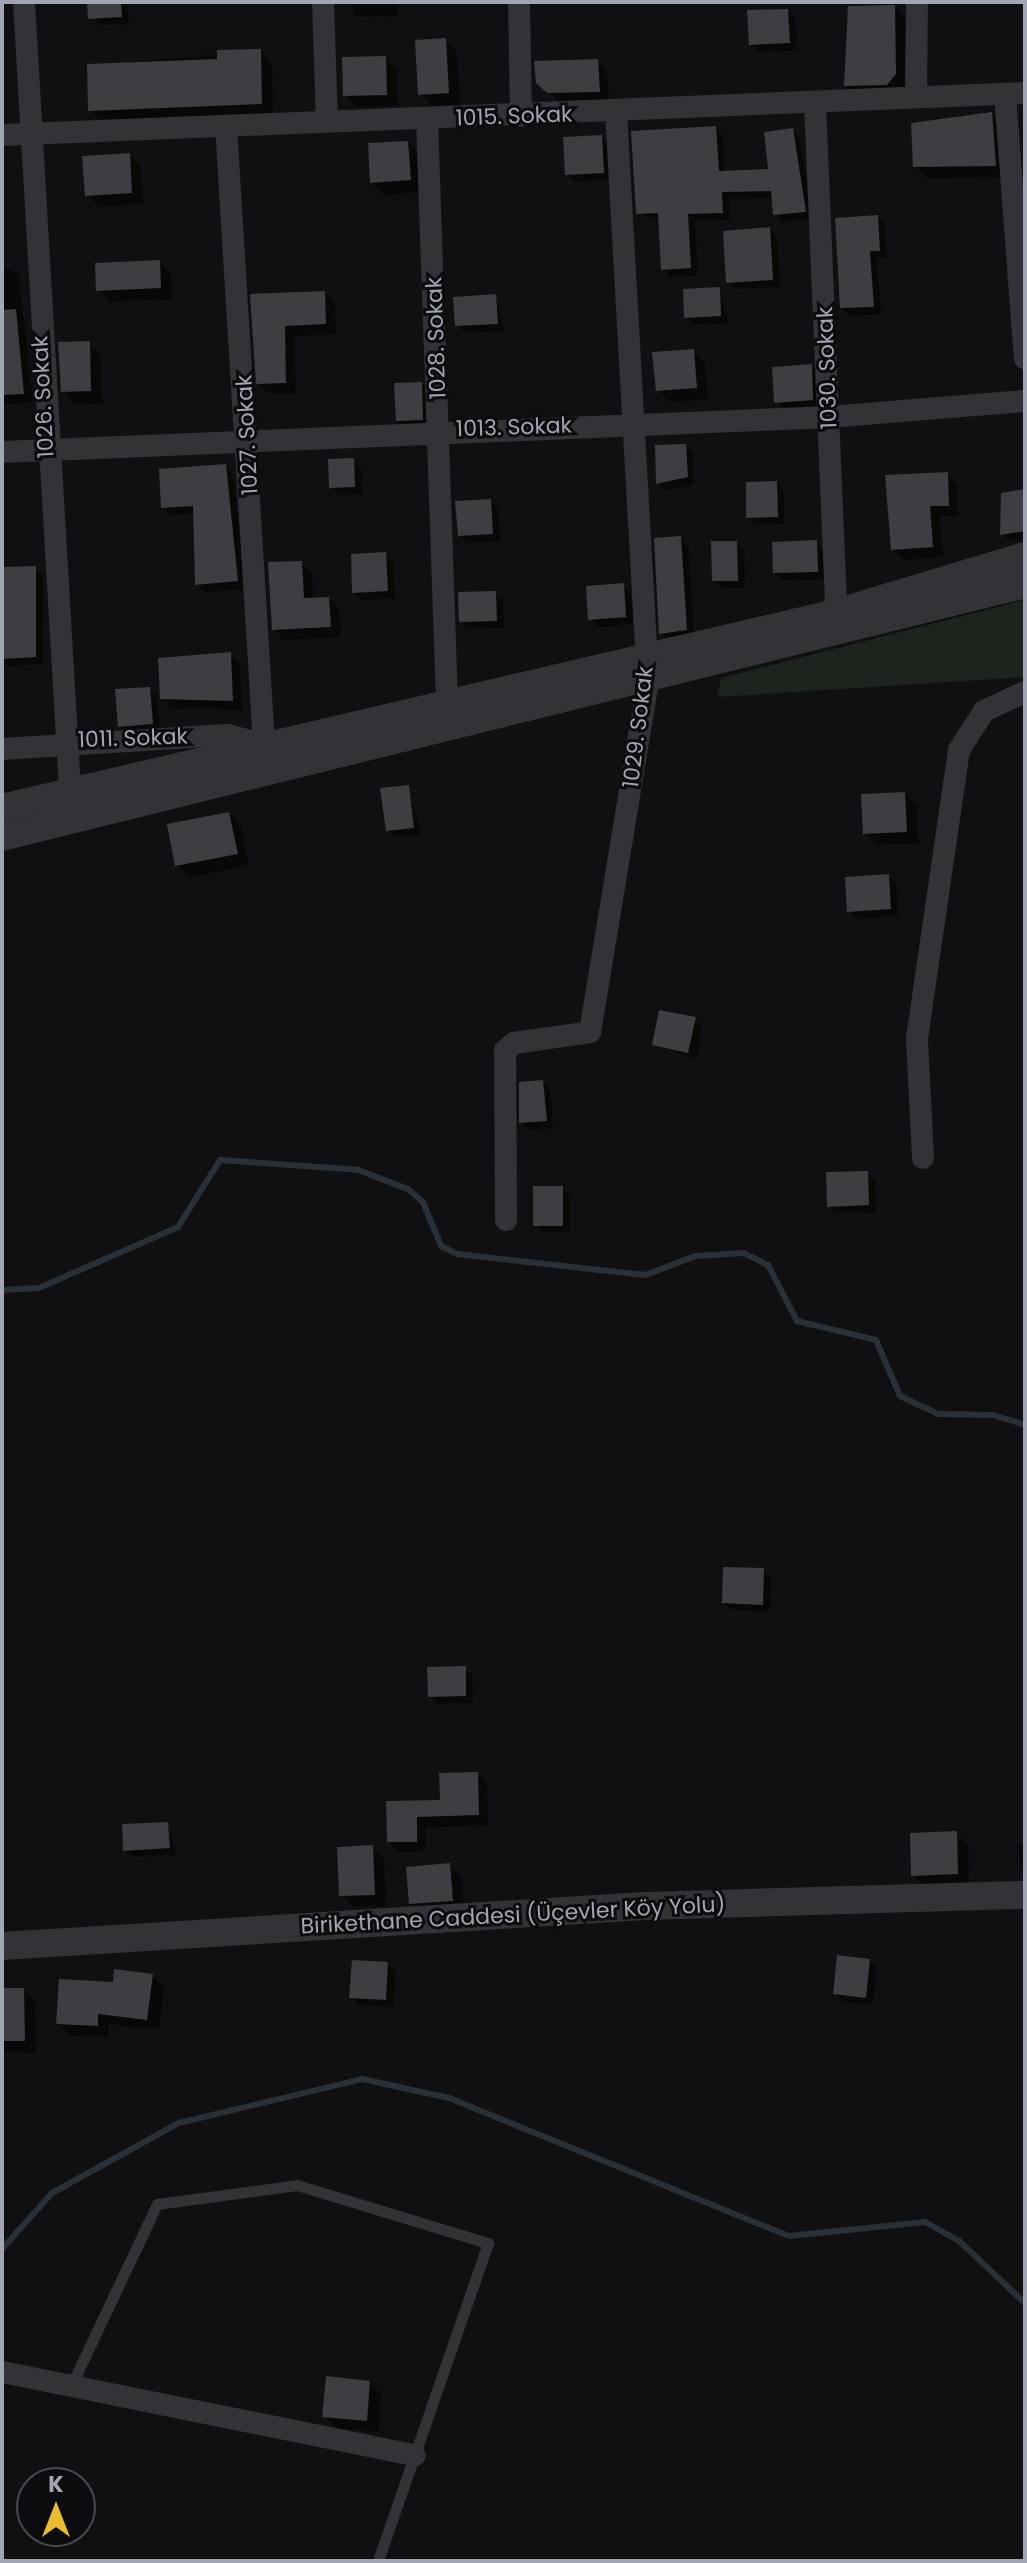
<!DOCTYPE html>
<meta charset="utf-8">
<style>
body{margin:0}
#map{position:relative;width:1027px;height:2563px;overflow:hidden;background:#101012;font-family:Poppins,sans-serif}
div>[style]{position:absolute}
.green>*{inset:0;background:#1d241e}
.shadow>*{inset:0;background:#0007}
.stream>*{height:6px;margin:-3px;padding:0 3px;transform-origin:3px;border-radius:3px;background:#293037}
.building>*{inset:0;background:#3d3d42}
.service>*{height:11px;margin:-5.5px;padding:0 5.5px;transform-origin:5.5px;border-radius:5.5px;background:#323237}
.minor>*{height:22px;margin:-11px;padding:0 11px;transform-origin:11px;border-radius:11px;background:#323237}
.tertiary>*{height:28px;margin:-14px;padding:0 14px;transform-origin:14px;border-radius:14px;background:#323237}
span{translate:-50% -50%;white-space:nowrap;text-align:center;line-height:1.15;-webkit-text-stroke:6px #0c0b0d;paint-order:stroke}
.street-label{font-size:22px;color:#a2a5b2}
.frame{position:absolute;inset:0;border:4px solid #a2a5b2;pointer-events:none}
.north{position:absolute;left:16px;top:2467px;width:80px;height:80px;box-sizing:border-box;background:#0c0b0d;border:2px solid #48494f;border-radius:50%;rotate:0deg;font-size:22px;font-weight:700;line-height:32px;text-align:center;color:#a2a5b2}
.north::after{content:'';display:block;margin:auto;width:28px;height:36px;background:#eabd30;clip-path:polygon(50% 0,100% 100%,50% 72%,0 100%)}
</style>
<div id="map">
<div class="green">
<i style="clip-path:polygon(1025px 600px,1025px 677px,717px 697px,721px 678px)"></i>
</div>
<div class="shadow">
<i style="clip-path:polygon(89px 2px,127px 2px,129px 24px,98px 25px)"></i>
<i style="clip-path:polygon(348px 2px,398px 2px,398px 16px,356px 17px)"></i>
<i style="clip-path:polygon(894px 7px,906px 19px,907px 86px,899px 96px,858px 98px,846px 86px)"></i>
<i style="clip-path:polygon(787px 11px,795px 18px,797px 50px,758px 52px,751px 44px)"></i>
<i style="clip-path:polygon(445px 40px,457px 52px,460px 105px,432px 106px,420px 94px)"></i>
<i style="clip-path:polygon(260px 51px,272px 63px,273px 115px,102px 122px,90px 110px,89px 66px)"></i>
<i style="clip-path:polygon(385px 58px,397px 70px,398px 106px,357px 107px,345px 95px)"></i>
<i style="clip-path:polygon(597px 61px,607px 71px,609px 101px,559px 102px,538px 82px)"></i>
<i style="clip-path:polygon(992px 114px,1004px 126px,1007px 177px,927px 178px,915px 166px,954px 117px)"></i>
<i style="clip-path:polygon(715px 128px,723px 136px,725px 172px,770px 171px,792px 130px,800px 138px,812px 219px,782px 222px,773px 198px,729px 199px,730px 220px,695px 221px,698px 275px,671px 277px,663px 269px,661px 220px,638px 213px)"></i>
<i style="clip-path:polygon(601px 137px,609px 145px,611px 180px,575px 182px,567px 174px)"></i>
<i style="clip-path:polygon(408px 143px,420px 155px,422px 192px,384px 195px,372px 183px)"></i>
<i style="clip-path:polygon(129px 155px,141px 167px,143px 204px,99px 207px,87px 195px)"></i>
<i style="clip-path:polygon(878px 217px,885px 225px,887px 258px,877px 258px,881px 314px,849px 315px,842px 308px)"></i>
<i style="clip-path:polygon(770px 229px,777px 237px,780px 287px,736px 289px,728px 282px)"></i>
<i style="clip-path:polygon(159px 262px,171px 274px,172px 299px,110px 302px,98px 290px)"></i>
<i style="clip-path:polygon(2px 265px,19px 275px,33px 402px,2px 404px)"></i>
<i style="clip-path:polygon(719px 289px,728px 323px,694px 324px,686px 317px)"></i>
<i style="clip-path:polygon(324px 293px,335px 304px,336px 334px,294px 336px,296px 393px,269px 393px,258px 383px,252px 296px)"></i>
<i style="clip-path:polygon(495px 296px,504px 331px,465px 333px,457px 325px)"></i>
<i style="clip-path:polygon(89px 343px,101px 355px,102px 403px,75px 404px,63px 392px)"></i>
<i style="clip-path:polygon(693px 351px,705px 363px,708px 399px,670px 402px,658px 390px)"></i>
<i style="clip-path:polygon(811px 366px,819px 374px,820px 407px,784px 409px,776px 402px)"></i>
<i style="clip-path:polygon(421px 384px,429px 391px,430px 427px,405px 428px,397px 420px)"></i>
<i style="clip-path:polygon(685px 446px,693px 453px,694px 484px,666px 491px,658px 483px)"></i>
<i style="clip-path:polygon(353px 460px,361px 468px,362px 494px,339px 495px,331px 487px)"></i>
<i style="clip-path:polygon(225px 466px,233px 474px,245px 589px,205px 592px,197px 584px,195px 513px,171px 515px,163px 507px)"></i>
<i style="clip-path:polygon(947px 474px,957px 485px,958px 516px,940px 516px,943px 557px,904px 560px,893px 550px)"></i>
<i style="clip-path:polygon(776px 483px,784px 491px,784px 524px,756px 525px,748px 517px)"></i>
<i style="clip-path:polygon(1025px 491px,1025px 539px,1010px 542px,1002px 534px)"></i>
<i style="clip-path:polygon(490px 501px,498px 509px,500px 541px,467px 543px,460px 536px)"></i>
<i style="clip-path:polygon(680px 538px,688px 546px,694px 638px,669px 640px,661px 633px)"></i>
<i style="clip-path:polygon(816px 542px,823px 550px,825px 579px,783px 580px,775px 572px)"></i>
<i style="clip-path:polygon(736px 543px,744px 551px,745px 588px,722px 588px,714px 581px)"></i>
<i style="clip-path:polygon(385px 554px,393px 562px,395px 598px,362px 600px,354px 592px)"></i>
<i style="clip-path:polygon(301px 563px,312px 573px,313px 600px,329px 599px,339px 609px,341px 637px,284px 640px,274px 629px)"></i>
<i style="clip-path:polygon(35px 568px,43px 576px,42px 664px,8px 666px,2px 659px,2px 569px)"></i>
<i style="clip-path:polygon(623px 585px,631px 593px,633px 624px,598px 627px,590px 619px)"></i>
<i style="clip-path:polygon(495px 593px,503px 601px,504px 628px,468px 629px,461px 621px)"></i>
<i style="clip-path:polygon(230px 654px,240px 664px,242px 710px,172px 708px,162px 698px)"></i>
<i style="clip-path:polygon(150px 689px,157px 697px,160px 731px,128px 734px,120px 726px)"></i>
<i style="clip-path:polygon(408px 787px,421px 835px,396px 838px,388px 830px)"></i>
<i style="clip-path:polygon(905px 794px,917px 806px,918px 843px,877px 845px,865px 833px)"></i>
<i style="clip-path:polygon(229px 814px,241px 826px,249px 866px,189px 877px,177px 865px)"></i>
<i style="clip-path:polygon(888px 876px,896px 883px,898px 916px,857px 919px,849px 911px)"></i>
<i style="clip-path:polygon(695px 1019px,702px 1027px,696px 1059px,654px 1045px)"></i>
<i style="clip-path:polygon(543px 1082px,550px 1090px,553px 1128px,529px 1130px,521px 1122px)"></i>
<i style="clip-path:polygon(867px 1173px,875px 1181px,876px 1212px,836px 1213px,829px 1206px)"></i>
<i style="clip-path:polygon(562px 1188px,570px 1196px,570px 1232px,543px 1232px,535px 1225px)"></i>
<i style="clip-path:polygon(763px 1570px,771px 1578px,770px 1611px,732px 1610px,724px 1603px)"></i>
<i style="clip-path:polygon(465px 1668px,472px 1676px,473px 1703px,437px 1704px,430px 1696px)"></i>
<i style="clip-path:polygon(477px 1774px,487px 1784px,488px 1825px,426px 1827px,426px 1851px,399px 1852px,389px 1841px,388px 1803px,442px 1802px)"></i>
<i style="clip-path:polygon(167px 1824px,176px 1855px,133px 1857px,125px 1850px)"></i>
<i style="clip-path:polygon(956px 1833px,968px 1845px,969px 1886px,925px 1887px,913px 1875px)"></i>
<i style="clip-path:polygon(1025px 1844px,1025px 1884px,1017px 1845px)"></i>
<i style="clip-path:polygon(372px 1847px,384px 1859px,386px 1906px,353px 1907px,341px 1895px)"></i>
<i style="clip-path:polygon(450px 1866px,462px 1878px,464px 1912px,423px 1915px,411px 1903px)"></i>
<i style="clip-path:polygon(869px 1960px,877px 1968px,873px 2005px,843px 2001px,835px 1994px)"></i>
<i style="clip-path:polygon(387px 1964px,395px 1972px,393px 2007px,359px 2005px,351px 1997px)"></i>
<i style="clip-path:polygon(152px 1976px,164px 1988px,159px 2030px,109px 2024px,109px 2037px,70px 2036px,58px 2024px,115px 1984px)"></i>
<i style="clip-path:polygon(2px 1990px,23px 1990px,35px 2002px,36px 2052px,2px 2053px)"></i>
<i style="clip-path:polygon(370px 2383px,382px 2395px,378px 2432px,336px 2428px,324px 2416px)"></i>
</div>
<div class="stream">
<i style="left:2px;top:1290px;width:37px;rotate:-3deg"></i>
<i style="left:39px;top:1288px;width:152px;rotate:-23.7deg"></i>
<i style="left:178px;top:1227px;width:79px;rotate:-57.9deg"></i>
<i style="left:220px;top:1160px;width:138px;rotate:4.1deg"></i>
<i style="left:358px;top:1170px;width:53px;rotate:20.8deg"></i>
<i style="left:408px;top:1189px;width:20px;rotate:41deg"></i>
<i style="left:423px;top:1202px;width:48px;rotate:67.8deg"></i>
<i style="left:441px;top:1246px;width:18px;rotate:27deg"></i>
<i style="left:457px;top:1254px;width:189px;rotate:6.4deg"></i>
<i style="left:645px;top:1275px;width:54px;rotate:-20.4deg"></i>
<i style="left:696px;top:1256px;width:48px;rotate:-3.6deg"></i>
<i style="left:744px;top:1253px;width:27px;rotate:27deg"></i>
<i style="left:768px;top:1265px;width:63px;rotate:62.6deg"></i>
<i style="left:797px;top:1321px;width:81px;rotate:13.5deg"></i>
<i style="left:876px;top:1340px;width:61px;rotate:66.8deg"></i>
<i style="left:900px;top:1396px;width:42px;rotate:25.3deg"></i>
<i style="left:938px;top:1414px;width:55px;rotate:1deg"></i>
<i style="left:993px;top:1415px;width:34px;rotate:17deg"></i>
<i style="left:2px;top:2249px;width:75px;rotate:-48.2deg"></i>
<i style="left:52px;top:2193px;width:145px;rotate:-28.9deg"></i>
<i style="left:179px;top:2123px;width:188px;rotate:-13.5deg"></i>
<i style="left:362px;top:2079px;width:89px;rotate:12.3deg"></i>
<i style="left:449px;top:2098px;width:367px;rotate:22.1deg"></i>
<i style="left:789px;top:2236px;width:137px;rotate:-5.9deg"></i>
<i style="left:925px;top:2222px;width:38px;rotate:29deg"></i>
<i style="left:958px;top:2240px;width:92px;rotate:43.2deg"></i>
</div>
<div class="building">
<i style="clip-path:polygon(87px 2px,121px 2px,122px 17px,88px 19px)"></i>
<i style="clip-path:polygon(895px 5px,896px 74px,887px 85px,844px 86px,848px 6px)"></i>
<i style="clip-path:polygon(788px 9px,790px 43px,749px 45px,747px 10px)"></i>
<i style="clip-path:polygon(446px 38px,449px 93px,418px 95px,415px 40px)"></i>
<i style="clip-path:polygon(261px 49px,262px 104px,88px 111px,87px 64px,217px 59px,217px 50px)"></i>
<i style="clip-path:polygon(386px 56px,387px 95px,343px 96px,342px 57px)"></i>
<i style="clip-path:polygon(598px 59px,600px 92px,547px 93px,536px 83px,534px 61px)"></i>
<i style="clip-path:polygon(992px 112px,996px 166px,913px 167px,911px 123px)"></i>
<i style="clip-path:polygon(716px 126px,719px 171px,768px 169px,764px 132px,793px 128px,806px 212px,773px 215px,771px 191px,722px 192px,723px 213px,688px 214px,691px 268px,661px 270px,658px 213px,636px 214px,631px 131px)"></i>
<i style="clip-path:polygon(602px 135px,604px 173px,565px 175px,563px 137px)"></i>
<i style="clip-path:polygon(408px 141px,411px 180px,370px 183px,368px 143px)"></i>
<i style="clip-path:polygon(130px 153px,132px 193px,85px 196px,82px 156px)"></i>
<i style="clip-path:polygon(878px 215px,880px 251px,870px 251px,874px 307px,840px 308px,835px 218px)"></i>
<i style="clip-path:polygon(770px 227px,773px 280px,726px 283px,723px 231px)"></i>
<i style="clip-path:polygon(160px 260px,161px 288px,96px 291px,95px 263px)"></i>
<i style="clip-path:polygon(720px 287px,721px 316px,684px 318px,683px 289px)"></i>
<i style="clip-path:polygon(325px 291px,326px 324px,285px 326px,286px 383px,256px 384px,250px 294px)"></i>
<i style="clip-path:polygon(496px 294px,498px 324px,455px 326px,453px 297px)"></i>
<i style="clip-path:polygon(16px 309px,24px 394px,2px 395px,2px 310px)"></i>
<i style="clip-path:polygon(90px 341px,91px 391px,61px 392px,58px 342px)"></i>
<i style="clip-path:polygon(694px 349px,697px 388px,656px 391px,652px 352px)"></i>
<i style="clip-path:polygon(812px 364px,813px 400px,774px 403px,772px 367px)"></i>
<i style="clip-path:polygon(422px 382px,423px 420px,396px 421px,394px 383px)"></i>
<i style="clip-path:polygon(686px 444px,688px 477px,656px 484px,655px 445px)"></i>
<i style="clip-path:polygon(354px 458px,355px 487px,329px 488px,328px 459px)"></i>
<i style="clip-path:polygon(226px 464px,238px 581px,195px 585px,193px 506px,161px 508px,159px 469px)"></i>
<i style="clip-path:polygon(948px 472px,949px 506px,930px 506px,933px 547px,891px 550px,885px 475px)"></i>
<i style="clip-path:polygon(777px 481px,778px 517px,746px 518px,746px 482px)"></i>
<i style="clip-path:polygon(1025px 489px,1025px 531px,1000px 535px,1001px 493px)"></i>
<i style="clip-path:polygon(491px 499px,493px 534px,458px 536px,455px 501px)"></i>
<i style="clip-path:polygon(681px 536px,687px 630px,659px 634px,654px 538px)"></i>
<i style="clip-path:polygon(817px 540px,818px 572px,773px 573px,772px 542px)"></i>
<i style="clip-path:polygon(711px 541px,737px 541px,738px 581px,712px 581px)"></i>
<i style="clip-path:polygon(386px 552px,388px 591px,352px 593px,351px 554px)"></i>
<i style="clip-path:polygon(302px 561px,304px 598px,329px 597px,331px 627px,272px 630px,268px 562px)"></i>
<i style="clip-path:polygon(36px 566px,36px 657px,2px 659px,2px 567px)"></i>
<i style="clip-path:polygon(624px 583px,626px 617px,588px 620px,586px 586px)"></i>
<i style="clip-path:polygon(496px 591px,497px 621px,459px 622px,458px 592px)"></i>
<i style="clip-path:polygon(231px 652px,233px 701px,160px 699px,158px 658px)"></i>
<i style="clip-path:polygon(150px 687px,153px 724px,118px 727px,115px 689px)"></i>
<i style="clip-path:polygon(409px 785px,414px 828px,386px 831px,380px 788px)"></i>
<i style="clip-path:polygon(905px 792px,907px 832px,863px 834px,861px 794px)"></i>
<i style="clip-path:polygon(229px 812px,238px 854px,175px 866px,167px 824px)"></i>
<i style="clip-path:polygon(889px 874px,891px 909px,847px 912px,845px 877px)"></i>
<i style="clip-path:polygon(659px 1010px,696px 1017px,688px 1053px,652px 1045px)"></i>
<i style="clip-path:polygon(543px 1080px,547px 1121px,519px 1123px,519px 1082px)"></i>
<i style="clip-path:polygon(868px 1171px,869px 1205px,827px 1207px,826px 1172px)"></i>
<i style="clip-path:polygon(533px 1186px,563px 1186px,563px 1226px,533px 1226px)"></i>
<i style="clip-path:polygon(723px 1567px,764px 1568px,763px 1605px,722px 1603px)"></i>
<i style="clip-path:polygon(466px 1666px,466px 1696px,428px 1697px,427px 1667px)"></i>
<i style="clip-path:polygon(478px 1772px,479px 1815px,417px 1817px,417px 1842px,387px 1842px,386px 1801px,440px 1800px,439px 1773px)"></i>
<i style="clip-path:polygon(168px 1822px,170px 1848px,123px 1851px,122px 1824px)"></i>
<i style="clip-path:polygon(957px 1831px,958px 1874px,911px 1876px,910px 1833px)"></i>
<i style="clip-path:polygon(373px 1845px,375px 1895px,339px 1896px,337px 1847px)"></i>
<i style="clip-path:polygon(450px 1863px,453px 1901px,409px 1904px,406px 1867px)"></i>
<i style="clip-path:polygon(837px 1955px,870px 1959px,866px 1998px,833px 1994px)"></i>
<i style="clip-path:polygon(352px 1960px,388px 1962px,386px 2000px,349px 1998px)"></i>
<i style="clip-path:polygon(114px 1969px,153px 1974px,147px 2020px,98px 2014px,98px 2026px,56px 2024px,59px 1979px,113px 1982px)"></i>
<i style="clip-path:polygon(2px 1988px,24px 1988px,25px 2041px,2px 2041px)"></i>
<i style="clip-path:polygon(326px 2376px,370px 2381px,367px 2421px,322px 2417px)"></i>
</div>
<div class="service">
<i style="left:71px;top:2386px;width:201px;rotate:-64.7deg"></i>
<i style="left:157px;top:2204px;width:141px;rotate:-7.7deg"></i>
<i style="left:297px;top:2185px;width:200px;rotate:16.9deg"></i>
<i style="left:488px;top:2243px;width:336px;rotate:109.1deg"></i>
</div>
<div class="minor">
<i style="left:24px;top:2px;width:790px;rotate:86.66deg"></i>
<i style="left:323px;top:2px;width:119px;rotate:88.1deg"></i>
<i style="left:519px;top:2px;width:114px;rotate:89deg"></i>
<i style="left:1005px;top:94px;width:265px;rotate:85.7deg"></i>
<i style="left:916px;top:97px;width:95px;rotate:-89.4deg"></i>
<i style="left:815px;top:103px;width:526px;rotate:87.6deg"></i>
<i style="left:427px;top:120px;width:580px;rotate:88.03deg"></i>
<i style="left:2px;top:135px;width:1024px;rotate:-2.35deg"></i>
<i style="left:2px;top:452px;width:828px;rotate:-2.42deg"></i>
<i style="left:829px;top:417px;width:197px;rotate:-4.7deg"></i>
<i style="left:2px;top:749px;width:225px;rotate:-3.6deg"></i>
<i style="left:227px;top:735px;width:38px;rotate:14deg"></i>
<i style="left:264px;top:744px;width:619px;rotate:-93.52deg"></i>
<i style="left:923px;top:1158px;width:120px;rotate:-92.9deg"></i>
<i style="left:917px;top:1038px;width:291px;rotate:-81.7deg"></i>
<i style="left:959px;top:750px;width:46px;rotate:-57.3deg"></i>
<i style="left:984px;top:711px;width:45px;rotate:-24.9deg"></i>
<i style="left:506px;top:1220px;width:169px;rotate:-90.3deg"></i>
<i style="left:505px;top:1051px;width:12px;rotate:-42deg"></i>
<i style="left:514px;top:1043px;width:77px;rotate:-8.2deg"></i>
<i style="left:590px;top:1032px;width:355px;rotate:-80.6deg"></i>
<i style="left:648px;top:682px;width:571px;rotate:-93.21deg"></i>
<i style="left:2px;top:2372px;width:421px;rotate:11.4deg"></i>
</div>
<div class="tertiary">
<i style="left:2px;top:808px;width:856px;rotate:-13.16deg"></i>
<i style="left:836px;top:613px;width:197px;rotate:-16.8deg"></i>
<i style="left:2px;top:837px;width:1054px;rotate:-13.89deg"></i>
<i style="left:2px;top:1946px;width:644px;rotate:-3.56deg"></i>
<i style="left:645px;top:1906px;width:380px;rotate:-1.7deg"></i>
</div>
<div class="street-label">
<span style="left:514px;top:116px;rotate:-2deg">1015. Sokak</span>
<span style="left:436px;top:338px;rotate:-92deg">1028. Sokak</span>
<span style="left:827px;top:368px;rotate:-92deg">1030. Sokak</span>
<span style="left:43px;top:397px;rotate:-93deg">1026. Sokak</span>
<span style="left:514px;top:427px;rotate:-2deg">1013. Sokak</span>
<span style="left:247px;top:435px;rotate:-93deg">1027. Sokak</span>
<span style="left:638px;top:727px;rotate:-83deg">1029. Sokak</span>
<span style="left:133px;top:738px;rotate:-2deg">1011. Sokak</span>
<span style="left:513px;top:1915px;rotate:-3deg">Birikethane Caddesi (Üçevler Köy Yolu)</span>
</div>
<div class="frame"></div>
<div class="north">K</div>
</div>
